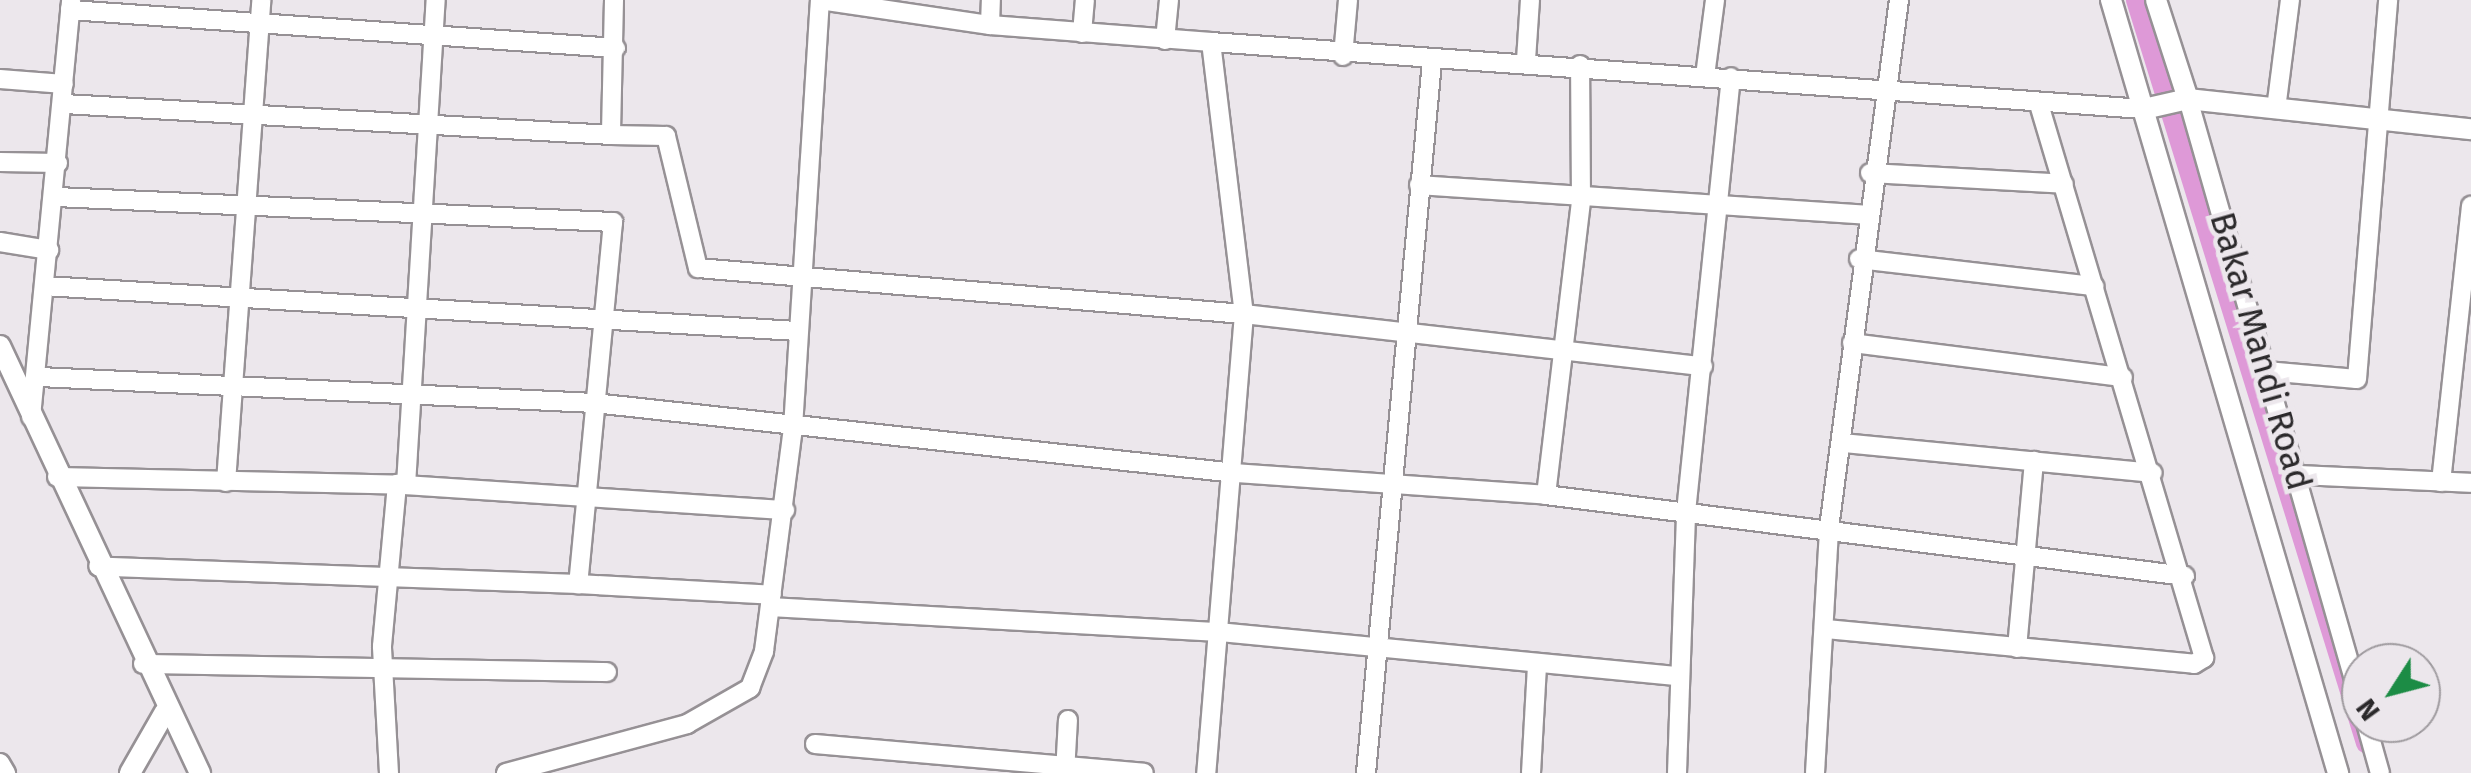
<!DOCTYPE html>
<style>
body{margin:0}
#map{position:relative;width:2471px;height:773px;overflow:hidden;background:#ece7ec;font-family:"Fira Sans",sans-serif}
div>[style]{position:absolute}
.canal>*{height:20px;margin:-10px;padding:0 10px;transform-origin:10px;border-radius:10px;background:#de99d7}
.roads{filter:drop-shadow(2px 0 #969195) drop-shadow(-2px 0 #969195) drop-shadow(0 2px #969195) drop-shadow(0 -2px #969195)}
.minor>*{height:18px;margin:-9px;padding:0 9px;transform-origin:9px;border-radius:9px;background:#fff}
.tertiary>*{height:20px;margin:-10px;padding:0 10px;transform-origin:10px;border-radius:10px;background:#fff}
span{translate:-50% -50%;white-space:nowrap;text-align:center;line-height:1.15;-webkit-text-stroke:9px #ece7ec;paint-order:stroke}
.street-label{font-size:35px;color:#2b292b}
.north{position:absolute;left:2341px;top:643px;width:100px;height:100px;box-sizing:border-box;background:#ece7ec;border:2px solid #9f9b9f;border-radius:50%;rotate:234deg;font-size:28px;font-weight:700;line-height:40px;text-align:center;color:#2b292b}
.north::after{content:'';display:block;margin:auto;width:35px;height:45px;background:#1c8c45;clip-path:polygon(50% 0,100% 100%,50% 72%,0 100%)}
</style>
<div id="map">
<div class="canal">
<i style="left:2136px;top:0;width:778px;rotate:72.8deg"></i>
</div>
<div class="roads">
<div class="minor">
<i style="left:614px;top:0;width:135px;rotate:91.3deg"></i>
<i style="left:611px;top:135px;width:55px;rotate:1deg"></i>
<i style="left:666px;top:136px;width:136px;rotate:76.4deg"></i>
<i style="left:698px;top:268px;width:548px;rotate:4.82deg"></i>
<i style="left:1244px;top:314px;width:462px;rotate:6.5deg"></i>
<i style="left:70px;top:10px;width:547px;rotate:3.98deg"></i>
<i style="left:990px;top:25px;width:25px;rotate:-88deg"></i>
<i style="left:1082px;top:33px;width:33px;rotate:-85deg"></i>
<i style="left:1165px;top:40px;width:40px;rotate:-84.3deg"></i>
<i style="left:1211px;top:42px;width:935px;rotate:4.11deg"></i>
<i style="left:1343px;top:56px;width:56px;rotate:-84.9deg"></i>
<i style="left:1526px;top:60px;width:60px;rotate:-86.2deg"></i>
<i style="left:1705px;top:76px;width:77px;rotate:-82.5deg"></i>
<i style="left:0;top:79px;width:64px;rotate:4.5deg"></i>
<i style="left:2188px;top:99px;width:629px;rotate:74.04deg"></i>
<i style="left:64px;top:104px;width:548px;rotate:3.24deg"></i>
<i style="left:2276px;top:109px;width:110px;rotate:-82.7deg"></i>
<i style="left:0;top:162px;width:58px;rotate:1deg"></i>
<i style="left:1870px;top:173px;width:194px;rotate:3.2deg"></i>
<i style="left:1419px;top:185px;width:447px;rotate:3.8deg"></i>
<i style="left:56px;top:197px;width:558px;rotate:2.57deg"></i>
<i style="left:613px;top:222px;width:364px;rotate:95.5deg"></i>
<i style="left:578px;top:584px;width:480px;rotate:-177.9deg"></i>
<i style="left:0;top:242px;width:50px;rotate:9.3deg"></i>
<i style="left:1859px;top:259px;width:237px;rotate:6.6deg"></i>
<i style="left:44px;top:286px;width:755px;rotate:3.42deg"></i>
<i style="left:1852px;top:343px;width:273px;rotate:7.2deg"></i>
<i style="left:2266px;top:371px;width:91px;rotate:5deg"></i>
<i style="left:2357px;top:379px;width:380px;rotate:-85.3deg"></i>
<i style="left:39px;top:377px;width:556px;rotate:2.68deg"></i>
<i style="left:594px;top:403px;width:645px;rotate:6.23deg"></i>
<i style="left:1235px;top:473px;width:312px;rotate:4deg"></i>
<i style="left:1546px;top:495px;width:644px;rotate:7.22deg"></i>
<i style="left:31px;top:417px;width:419px;rotate:-84.5deg"></i>
<i style="left:1843px;top:443px;width:311px;rotate:5.5deg"></i>
<i style="left:2297px;top:475px;width:174px;rotate:2.6deg"></i>
<i style="left:57px;top:477px;width:349px;rotate:1.3deg"></i>
<i style="left:406px;top:485px;width:380px;rotate:3.8deg"></i>
<i style="left:226px;top:482px;width:483px;rotate:-85.8deg"></i>
<i style="left:2441px;top:482px;width:278px;rotate:-83.8deg"></i>
<i style="left:406px;top:485px;width:486px;rotate:-86.5deg"></i>
<i style="left:1546px;top:495px;width:297px;rotate:-83.2deg"></i>
<i style="left:1581px;top:200px;width:135px;rotate:-90.4deg"></i>
<i style="left:578px;top:584px;width:194px;rotate:3.2deg"></i>
<i style="left:770px;top:607px;width:450px;rotate:3.2deg"></i>
<i style="left:1219px;top:632px;width:463px;rotate:5.5deg"></i>
<i style="left:1826px;top:629px;width:370px;rotate:5.4deg"></i>
<i style="left:2194px;top:664px;width:12px;rotate:-31deg"></i>
<i style="left:2204px;top:658px;width:578px;rotate:-106.59deg"></i>
<i style="left:2017px;top:648px;width:188px;rotate:-84.8deg"></i>
<i style="left:143px;top:664px;width:464px;rotate:1deg"></i>
<i style="left:2366px;top:723px;width:52px;rotate:74.4deg"></i>
<i style="left:815px;top:744px;width:330px;rotate:5deg"></i>
<i style="left:0;top:763px;width:12px;rotate:59deg"></i>
<i style="left:389px;top:773px;width:127px;rotate:-93.2deg"></i>
<i style="left:382px;top:646px;width:163px;rotate:-84.7deg"></i>
<i style="left:506px;top:773px;width:188px;rotate:-15.1deg"></i>
<i style="left:687px;top:724px;width:73px;rotate:-29.7deg"></i>
<i style="left:750px;top:688px;width:40px;rotate:-69deg"></i>
<i style="left:764px;top:651px;width:225px;rotate:-82.6deg"></i>
<i style="left:793px;top:428px;width:429px;rotate:-86.4deg"></i>
<i style="left:820px;top:0;width:172px;rotate:8.4deg"></i>
<i style="left:990px;top:25px;width:222px;rotate:4.4deg"></i>
<i style="left:1211px;top:42px;width:274px;rotate:83.1deg"></i>
<i style="left:1244px;top:314px;width:461px;rotate:94.7deg"></i>
<i style="left:1065px;top:773px;width:53px;rotate:-86.8deg"></i>
<i style="left:1366px;top:773px;width:715px;rotate:-84.7deg"></i>
<i style="left:1531px;top:773px;width:109px;rotate:-86.8deg"></i>
<i style="left:1677px;top:773px;width:261px;rotate:-88deg"></i>
<i style="left:1686px;top:512px;width:437px;rotate:-84.1deg"></i>
<i style="left:1815px;top:773px;width:245px;rotate:-86.7deg"></i>
<i style="left:1829px;top:528px;width:533px;rotate:-82.45deg"></i>
</div>
<div class="tertiary">
<i style="left:2111px;top:0;width:806px;rotate:73.63deg"></i>
<i style="left:2156px;top:0;width:104px;rotate:72.1deg"></i>
<i style="left:2144px;top:109px;width:45px;rotate:-12.8deg"></i>
<i style="left:2188px;top:99px;width:285px;rotate:6.1deg"></i>
<i style="left:0;top:346px;width:472px;rotate:64.9deg"></i>
<i style="left:130px;top:773px;width:70px;rotate:-60.2deg"></i>
</div>
</div>
<div class="street-label">
<span style="left:2261px;top:351px;rotate:74deg">Bakar Mandi Road</span>
</div>
<div class="north">N</div>
</div>
